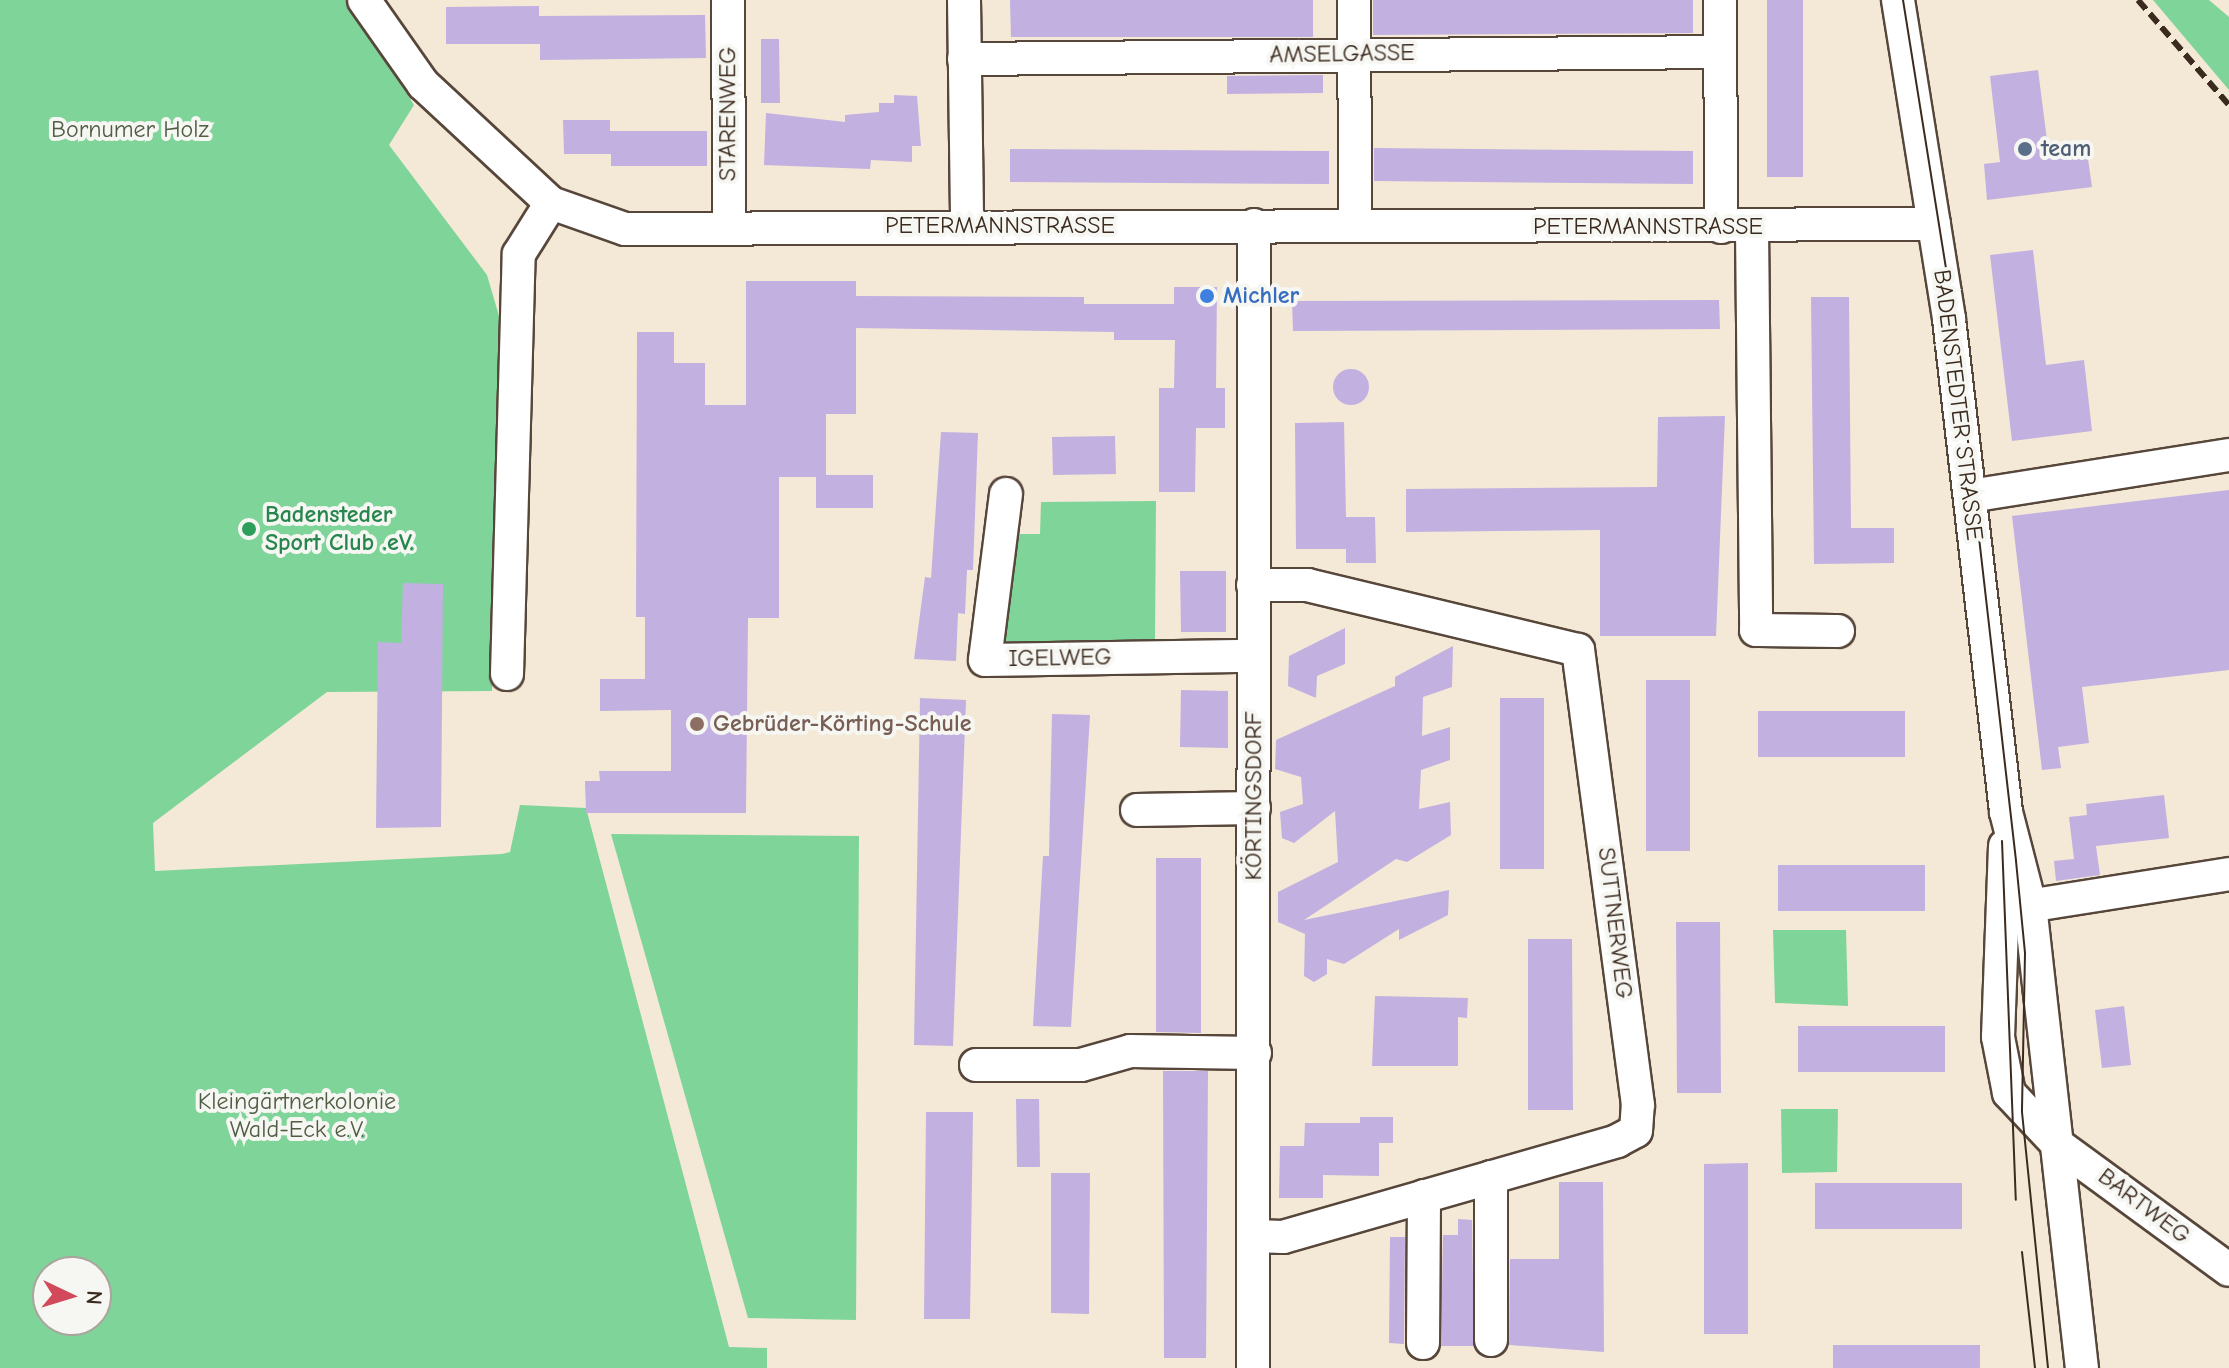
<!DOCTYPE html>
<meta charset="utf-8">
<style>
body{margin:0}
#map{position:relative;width:2229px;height:1368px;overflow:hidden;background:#f4e8d6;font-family:"Comic Neue",sans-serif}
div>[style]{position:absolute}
.green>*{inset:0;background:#7fd599}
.building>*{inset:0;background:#c2b0e1}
.round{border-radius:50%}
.roads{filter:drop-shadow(2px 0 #57463a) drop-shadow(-2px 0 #57463a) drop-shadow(0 2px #57463a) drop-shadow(0 -2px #57463a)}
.minor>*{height:32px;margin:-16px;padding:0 16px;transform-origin:16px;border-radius:16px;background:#fff}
.tram>*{height:2px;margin:-1px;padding:0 1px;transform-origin:1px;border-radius:1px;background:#3b2a1e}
.rail>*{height:6px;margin-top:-3px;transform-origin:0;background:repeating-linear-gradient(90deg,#3b2a1e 0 12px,transparent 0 18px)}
.dots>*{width:22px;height:22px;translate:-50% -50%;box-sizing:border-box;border:4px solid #f6f6f2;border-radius:50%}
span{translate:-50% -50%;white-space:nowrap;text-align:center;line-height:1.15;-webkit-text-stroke:8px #f6f6f2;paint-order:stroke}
.street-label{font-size:24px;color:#3b2a1e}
.park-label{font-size:24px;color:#4f5d43}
.service-label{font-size:24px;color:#4e5e75;font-weight:700}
.left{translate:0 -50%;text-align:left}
.shop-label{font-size:24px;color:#366cbe;font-weight:700}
.leisure-label{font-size:24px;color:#27864d;font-weight:700}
.education-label{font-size:24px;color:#785e54;font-weight:700}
.north{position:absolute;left:32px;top:1256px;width:80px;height:80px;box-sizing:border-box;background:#f6f6f2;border:2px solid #aba49d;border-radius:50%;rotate:94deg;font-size:22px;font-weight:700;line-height:32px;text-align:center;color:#3b2a1e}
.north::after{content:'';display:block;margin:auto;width:28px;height:36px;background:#d1495b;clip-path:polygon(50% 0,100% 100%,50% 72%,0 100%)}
</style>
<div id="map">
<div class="green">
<i style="clip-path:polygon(evenodd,0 0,349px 0,414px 105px,389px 145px,487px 275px,504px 333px,492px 691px,327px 692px,153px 823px,155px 871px,502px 854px,510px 852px,520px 805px,586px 808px,729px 1347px,767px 1348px,767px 1368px,0 1368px,0 0,48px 1272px,96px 1272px,96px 1320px,48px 1320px,48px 1272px)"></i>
<i style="clip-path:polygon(2153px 0,2209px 0,2229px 17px,2229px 90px)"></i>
<i style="clip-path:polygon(1156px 501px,1155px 642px,1002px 641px,1017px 534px,1040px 534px,1041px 502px)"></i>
<i style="clip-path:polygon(611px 834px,859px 836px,856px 1320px,748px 1318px)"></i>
<i style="clip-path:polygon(1773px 930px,1846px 930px,1848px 1006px,1775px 1003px)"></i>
<i style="clip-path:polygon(1781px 1109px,1838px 1109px,1837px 1172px,1782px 1173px)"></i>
</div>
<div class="building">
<i style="clip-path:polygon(1010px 0,1313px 0,1313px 37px,1011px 37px)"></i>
<i style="clip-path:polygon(1373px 0,1693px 0,1693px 33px,1373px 35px)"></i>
<i style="clip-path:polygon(1767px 0,1803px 0,1803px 177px,1767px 177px)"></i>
<i style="clip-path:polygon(539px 6px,539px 16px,705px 15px,706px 58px,540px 60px,540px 44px,446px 44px,446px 7px)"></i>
<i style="clip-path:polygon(761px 39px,779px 39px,780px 103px,761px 103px)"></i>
<i style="clip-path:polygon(2038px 70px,2049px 156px,2087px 152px,2092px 187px,1987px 200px,1984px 164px,2000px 162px,1990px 76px)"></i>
<i style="clip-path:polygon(1323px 75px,1323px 93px,1227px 94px,1227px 76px)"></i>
<i style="clip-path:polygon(894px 95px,917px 96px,921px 146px,912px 146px,912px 162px,871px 160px,870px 169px,764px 165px,766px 113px,845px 122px,845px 115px,879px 112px,879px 103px,894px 103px)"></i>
<i style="clip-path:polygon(563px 120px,610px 120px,610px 131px,707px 131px,707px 166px,611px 166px,611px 154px,564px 154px)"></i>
<i style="clip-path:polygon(1374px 148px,1693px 151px,1693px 184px,1374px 181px)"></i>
<i style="clip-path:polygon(1010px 149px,1329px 151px,1329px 184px,1010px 182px)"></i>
<i style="clip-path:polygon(2033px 250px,2046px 365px,2084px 360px,2092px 431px,2012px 441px,1990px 255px)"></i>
<i style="clip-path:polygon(746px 281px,856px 281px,856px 296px,1084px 297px,1084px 304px,1174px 304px,1174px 287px,1217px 287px,1216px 388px,1225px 388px,1225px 428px,1196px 428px,1195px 492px,1159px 492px,1159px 388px,1174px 388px,1175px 340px,1114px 340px,1114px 332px,856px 328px,856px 414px,826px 414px,826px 475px,873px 475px,873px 508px,816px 508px,816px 477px,779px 477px,779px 618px,748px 618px,746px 813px,586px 813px,585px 781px,600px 781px,599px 771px,671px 771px,671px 710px,600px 711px,600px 679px,645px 679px,645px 617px,636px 617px,637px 332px,674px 332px,674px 363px,705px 363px,705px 405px,746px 405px)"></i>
<i style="clip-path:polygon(1811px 297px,1849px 297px,1851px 528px,1894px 528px,1894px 563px,1814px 564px)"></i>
<i style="clip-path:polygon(1719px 300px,1720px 329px,1293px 331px,1292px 301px)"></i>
<i class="round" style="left:1333px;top:369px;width:36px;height:36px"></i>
<i style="clip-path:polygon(1725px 416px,1716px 636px,1600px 636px,1600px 530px,1406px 532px,1406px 489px,1657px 487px,1658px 417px)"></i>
<i style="clip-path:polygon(1344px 422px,1346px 517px,1375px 517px,1376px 563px,1346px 563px,1346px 549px,1296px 549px,1295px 423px)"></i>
<i style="clip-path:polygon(941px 432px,978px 433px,973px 570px,967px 570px,965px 614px,958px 613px,956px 661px,914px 659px,925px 577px,931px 578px)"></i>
<i style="clip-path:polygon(1115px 436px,1116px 474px,1053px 475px,1052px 437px)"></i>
<i style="clip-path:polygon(2229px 490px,2229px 670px,2082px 687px,2089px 743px,2058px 747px,2061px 768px,2042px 770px,2012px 516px)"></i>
<i style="clip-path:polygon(1180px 571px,1226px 571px,1226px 632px,1181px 632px)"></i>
<i style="clip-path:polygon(403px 583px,443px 584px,441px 827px,376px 828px,378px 642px,401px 643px)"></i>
<i style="clip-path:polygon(1345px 628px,1345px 664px,1317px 676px,1316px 698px,1288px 686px,1289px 656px)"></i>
<i style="clip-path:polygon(1453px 646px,1452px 687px,1423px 697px,1422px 736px,1450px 727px,1450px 760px,1421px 770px,1419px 809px,1450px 802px,1451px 835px,1407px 862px,1396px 859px,1304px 920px,1449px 890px,1448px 915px,1399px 940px,1399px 929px,1344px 964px,1327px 959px,1327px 974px,1314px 982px,1304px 976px,1305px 934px,1278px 922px,1278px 892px,1338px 862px,1335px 811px,1294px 843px,1282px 838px,1280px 812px,1303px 804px,1301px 777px,1275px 769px,1276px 740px,1395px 686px,1395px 677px)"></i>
<i style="clip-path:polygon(1646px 680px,1690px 680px,1690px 851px,1646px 851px)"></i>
<i style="clip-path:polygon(1181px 690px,1228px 691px,1228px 748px,1180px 747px)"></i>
<i style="clip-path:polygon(920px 698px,966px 700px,953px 1046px,914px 1045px)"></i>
<i style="clip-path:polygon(1500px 698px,1544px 698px,1544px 869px,1500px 869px)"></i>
<i style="clip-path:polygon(1758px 711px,1905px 711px,1905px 757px,1758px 757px)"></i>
<i style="clip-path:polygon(1052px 714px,1090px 715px,1071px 1027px,1033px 1026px,1043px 856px,1049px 856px)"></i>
<i style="clip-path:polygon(2164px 795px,2169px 838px,2096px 846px,2100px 875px,2056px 881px,2054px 861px,2074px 859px,2069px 817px,2087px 815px,2086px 804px)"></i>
<i style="clip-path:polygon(1156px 858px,1201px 858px,1201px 1033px,1156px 1032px)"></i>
<i style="clip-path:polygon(1778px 865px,1925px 865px,1925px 911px,1778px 911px)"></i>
<i style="clip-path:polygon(1676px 922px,1720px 922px,1721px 1093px,1677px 1093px)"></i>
<i style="clip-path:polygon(1528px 939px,1572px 939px,1573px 1110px,1528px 1110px)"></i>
<i style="clip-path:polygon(1375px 996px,1468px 998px,1467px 1018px,1458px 1017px,1458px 1066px,1372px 1066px)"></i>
<i style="clip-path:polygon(2124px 1006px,2131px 1065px,2102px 1068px,2095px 1010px)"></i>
<i style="clip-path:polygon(1798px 1026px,1945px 1026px,1945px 1072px,1798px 1072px)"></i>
<i style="clip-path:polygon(1163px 1071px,1208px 1071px,1206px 1358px,1164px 1358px)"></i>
<i style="clip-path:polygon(1016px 1099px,1039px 1099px,1040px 1167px,1017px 1167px)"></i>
<i style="clip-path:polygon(926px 1112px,973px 1112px,970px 1319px,924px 1319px)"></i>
<i style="clip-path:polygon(1360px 1117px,1393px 1117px,1393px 1143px,1379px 1143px,1379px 1176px,1323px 1175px,1323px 1198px,1279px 1198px,1280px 1146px,1304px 1146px,1305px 1123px,1360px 1123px)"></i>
<i style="clip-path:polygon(1748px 1163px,1748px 1334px,1704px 1334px,1704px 1164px)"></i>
<i style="clip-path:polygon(1051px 1173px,1090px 1173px,1089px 1314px,1051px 1313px)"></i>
<i style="clip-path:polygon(1559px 1182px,1603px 1182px,1604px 1352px,1509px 1345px,1510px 1259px,1559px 1259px)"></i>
<i style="clip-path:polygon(1815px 1183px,1962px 1183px,1962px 1229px,1815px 1229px)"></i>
<i style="clip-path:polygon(1458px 1219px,1472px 1220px,1474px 1346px,1441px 1346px,1443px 1235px,1458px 1235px)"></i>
<i style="clip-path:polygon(1390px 1237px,1405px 1237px,1404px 1344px,1389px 1343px)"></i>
<i style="clip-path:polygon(1833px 1345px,1980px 1345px,1980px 1368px,1833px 1368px)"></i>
</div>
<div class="roads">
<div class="minor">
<i style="left:364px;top:0;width:103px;rotate:54.9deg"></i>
<i style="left:423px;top:84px;width:175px;rotate:42.9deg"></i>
<i style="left:551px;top:203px;width:78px;rotate:19.4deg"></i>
<i style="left:625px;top:229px;width:1309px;rotate:-0.22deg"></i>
<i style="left:728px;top:0;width:228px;rotate:89.7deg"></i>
<i style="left:964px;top:0;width:226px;rotate:89.2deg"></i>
<i style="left:1354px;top:0;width:225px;rotate:89.7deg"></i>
<i style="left:1720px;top:0;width:227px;rotate:89.7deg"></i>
<i style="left:1898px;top:0;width:323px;rotate:80.9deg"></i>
<i style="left:1949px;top:319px;width:496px;rotate:83.4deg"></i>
<i style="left:2006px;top:812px;width:96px;rotate:75.5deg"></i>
<i style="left:2030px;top:905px;width:466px;rotate:83.6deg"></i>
<i style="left:964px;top:59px;width:756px;rotate:-0.53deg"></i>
<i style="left:1752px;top:228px;width:402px;rotate:89.4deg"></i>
<i style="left:1756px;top:630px;width:82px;rotate:0.7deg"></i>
<i style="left:1006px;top:494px;width:167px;rotate:97.2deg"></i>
<i style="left:985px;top:660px;width:268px;rotate:-0.9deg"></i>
<i style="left:1970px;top:496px;width:262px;rotate:-9deg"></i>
<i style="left:507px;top:674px;width:420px;rotate:-88.4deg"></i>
<i style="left:519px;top:254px;width:60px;rotate:-57.9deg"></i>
<i style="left:1137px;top:810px;width:117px;rotate:-1deg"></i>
<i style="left:2005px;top:846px;width:191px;rotate:92.1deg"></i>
<i style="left:1998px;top:1037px;width:57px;rotate:78.9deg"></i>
<i style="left:2009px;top:1093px;width:70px;rotate:46.7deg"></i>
<i style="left:2057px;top:1144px;width:213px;rotate:36.2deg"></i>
<i style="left:2009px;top:909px;width:223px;rotate:-9deg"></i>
<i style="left:976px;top:1065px;width:105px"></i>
<i style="left:1081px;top:1065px;width:51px;rotate:-15.9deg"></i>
<i style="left:1130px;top:1051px;width:125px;rotate:0.9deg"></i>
<i style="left:1253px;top:1236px;width:30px;rotate:2deg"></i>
<i style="left:1283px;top:1237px;width:348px;rotate:-16deg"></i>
<i style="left:1617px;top:1141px;width:21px;rotate:-28deg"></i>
<i style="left:1636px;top:1131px;width:26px;rotate:-86deg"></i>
<i style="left:1638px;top:1105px;width:459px;rotate:-97.5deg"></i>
<i style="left:1578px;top:650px;width:278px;rotate:-166.5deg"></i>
<i style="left:1308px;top:585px;width:55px;rotate:180deg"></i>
<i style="left:1491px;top:1340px;width:163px;rotate:-90deg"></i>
<i style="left:1423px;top:1343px;width:147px;rotate:-89.6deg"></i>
<i style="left:1253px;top:1368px;width:1143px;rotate:-89.95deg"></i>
</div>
</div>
<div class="tram">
<i style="left:1903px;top:0;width:323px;rotate:80.9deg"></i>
<i style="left:1954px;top:319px;width:546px;rotate:83.47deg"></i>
<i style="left:2016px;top:861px;width:92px;rotate:84.4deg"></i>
<i style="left:2025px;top:953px;width:159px;rotate:91.1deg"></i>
<i style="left:2022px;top:1112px;width:257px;rotate:84.2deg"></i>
<i style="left:2002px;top:841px;width:359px;rotate:87.8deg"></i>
<i style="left:2022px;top:1252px;width:117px;rotate:83.6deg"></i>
</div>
<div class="rail">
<i style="left:2138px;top:0;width:139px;rotate:49.1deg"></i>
</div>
<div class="dots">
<i style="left:2025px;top:149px;background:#5c6f8a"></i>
<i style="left:1207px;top:296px;background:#3f7fe0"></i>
<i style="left:249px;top:529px;background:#2e9e5b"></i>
<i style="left:697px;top:724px;background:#8d6e63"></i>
</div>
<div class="street-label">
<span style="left:1342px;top:54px;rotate:-1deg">AMSELGASSE</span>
<span style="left:728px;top:114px;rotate:-90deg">STARENWEG</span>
<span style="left:1000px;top:226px">PETERMANNSTRASSE</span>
<span style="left:1648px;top:227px">PETERMANNSTRASSE</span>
<span style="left:1958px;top:405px;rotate:83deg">BADENSTEDTER STRASSE</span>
<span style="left:1060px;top:658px;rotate:-1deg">IGELWEG</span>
<span style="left:1254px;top:796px;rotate:-90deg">KÖRTINGSDORF</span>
<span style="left:1615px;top:923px;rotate:83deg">SUTTNERWEG</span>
<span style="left:2144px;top:1206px;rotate:37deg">BARTWEG</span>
</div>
<div class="park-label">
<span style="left:130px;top:130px">Bornumer Holz</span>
<span style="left:297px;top:1116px">Kleingärtnerkolonie<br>Wald-Eck e.V.</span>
</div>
<div class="service-label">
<span class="left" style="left:2041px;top:149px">team</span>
</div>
<div class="shop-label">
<span class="left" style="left:1223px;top:296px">Michler</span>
</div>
<div class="leisure-label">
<span class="left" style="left:265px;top:529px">Badensteder<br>Sport Club .eV.</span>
</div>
<div class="education-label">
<span class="left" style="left:713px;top:724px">Gebrüder-Körting-Schule</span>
</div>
<div class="north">N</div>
</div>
